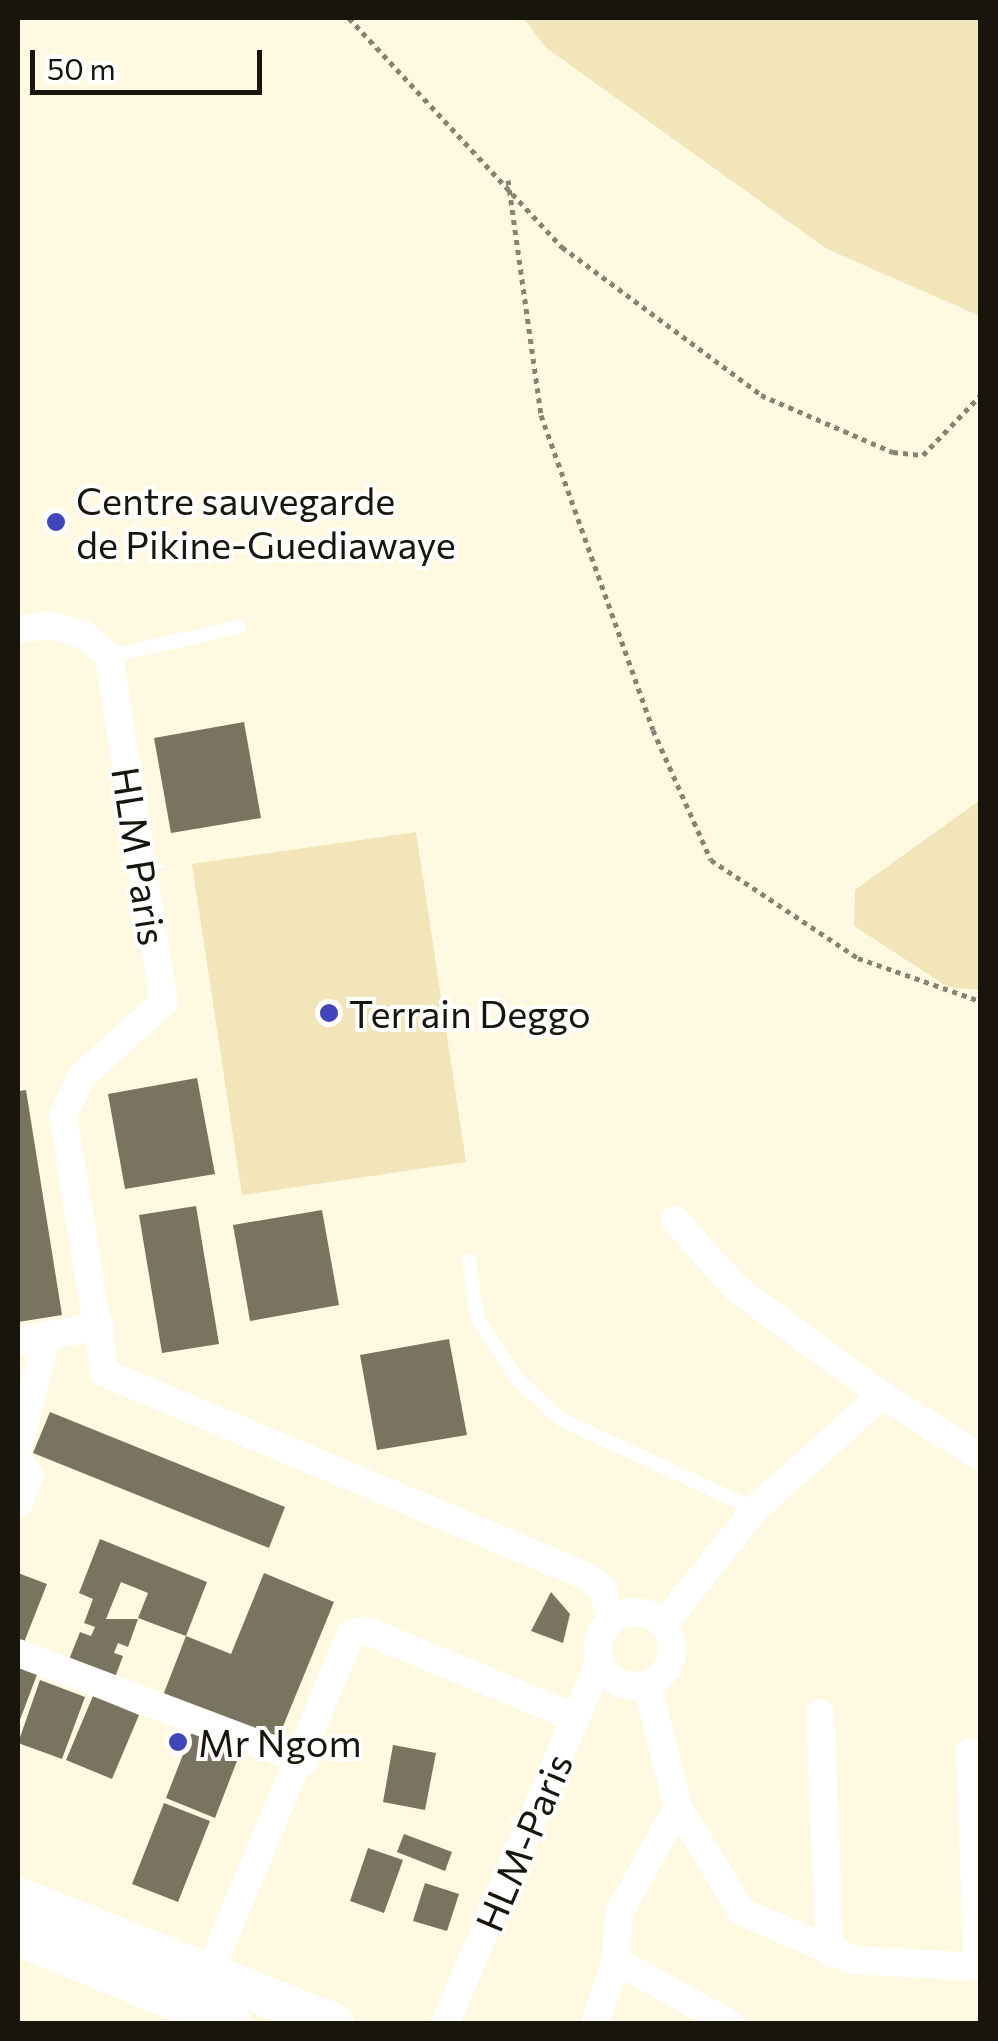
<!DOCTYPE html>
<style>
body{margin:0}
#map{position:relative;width:998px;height:2041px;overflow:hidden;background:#fff9e1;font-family:Commissioner,sans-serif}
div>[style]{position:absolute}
.green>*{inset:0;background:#f1e5b9}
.building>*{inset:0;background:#79745f}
.path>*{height:5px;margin-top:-2.5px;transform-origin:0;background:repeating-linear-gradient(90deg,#878373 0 5px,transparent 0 10px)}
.service>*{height:14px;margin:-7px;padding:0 7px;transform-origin:7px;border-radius:7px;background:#fff}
.minor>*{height:28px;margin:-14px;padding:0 14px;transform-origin:14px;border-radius:14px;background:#fff}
.minor>.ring{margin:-14px;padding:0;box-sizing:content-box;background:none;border:28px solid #fff;border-radius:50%}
.secondary>*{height:40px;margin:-20px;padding:0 20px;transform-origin:20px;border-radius:20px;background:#fff}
.dots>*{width:28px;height:28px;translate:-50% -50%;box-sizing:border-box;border:5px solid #fff;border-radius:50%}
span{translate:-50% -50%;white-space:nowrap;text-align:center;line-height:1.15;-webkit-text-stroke:8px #fff;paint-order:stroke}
.poi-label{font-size:38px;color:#18150d}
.left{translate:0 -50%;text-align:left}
.street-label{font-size:38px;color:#18150d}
.frame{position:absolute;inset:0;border:20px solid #18150d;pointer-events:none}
.scale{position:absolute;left:30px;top:50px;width:232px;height:45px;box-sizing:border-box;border:5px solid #18150d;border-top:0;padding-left:12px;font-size:30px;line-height:35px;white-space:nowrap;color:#18150d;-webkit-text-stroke:8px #fff;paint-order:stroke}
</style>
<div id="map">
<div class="green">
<i style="clip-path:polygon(524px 18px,980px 18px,980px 316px,827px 249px,545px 47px)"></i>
<i style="clip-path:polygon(980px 800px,980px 989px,978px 990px,948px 987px,854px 926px,855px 890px)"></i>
<i style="clip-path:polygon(416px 832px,466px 1162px,242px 1195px,192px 864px)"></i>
</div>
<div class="building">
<i style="clip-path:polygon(244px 722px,261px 818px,171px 833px,154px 738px)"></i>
<i style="clip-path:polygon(197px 1078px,215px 1174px,125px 1189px,108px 1094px)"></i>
<i style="clip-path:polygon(26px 1090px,62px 1315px,18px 1322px,18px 1091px)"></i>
<i style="clip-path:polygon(196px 1206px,219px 1344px,162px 1353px,139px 1215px)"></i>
<i style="clip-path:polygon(322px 1210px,339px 1305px,250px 1321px,233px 1225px)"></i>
<i style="clip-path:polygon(449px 1339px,467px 1435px,377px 1450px,360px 1355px)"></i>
<i style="clip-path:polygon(50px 1412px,285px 1507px,269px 1548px,33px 1453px)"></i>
<i style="clip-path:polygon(100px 1539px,207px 1582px,186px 1636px,138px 1618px,148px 1593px,121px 1582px,106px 1619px,138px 1619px,128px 1647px,118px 1643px,114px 1653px,123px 1656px,114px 1680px,68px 1662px,80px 1632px,91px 1636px,95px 1627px,84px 1623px,93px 1599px,79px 1593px)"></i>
<i style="clip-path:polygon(18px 1573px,47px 1584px,23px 1645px,18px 1643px)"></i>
<i style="clip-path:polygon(264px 1573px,334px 1602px,277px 1741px,162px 1698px,186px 1636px,231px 1654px)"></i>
<i style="clip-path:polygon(551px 1592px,570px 1614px,563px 1643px,531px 1631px)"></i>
<i style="clip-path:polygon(18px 1664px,38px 1672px,18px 1725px)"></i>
<i style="clip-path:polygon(40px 1680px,85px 1697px,62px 1759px,18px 1743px)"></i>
<i style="clip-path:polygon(93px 1696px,139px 1715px,112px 1779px,66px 1760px)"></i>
<i style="clip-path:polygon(193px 1729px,242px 1748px,215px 1818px,166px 1798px)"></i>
<i style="clip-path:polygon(393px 1745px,436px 1753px,425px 1810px,383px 1802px)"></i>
<i style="clip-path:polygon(164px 1803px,210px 1821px,178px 1902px,132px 1884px)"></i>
<i style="clip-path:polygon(404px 1834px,452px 1852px,445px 1871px,397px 1852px)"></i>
<i style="clip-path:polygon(368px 1848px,403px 1860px,384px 1913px,350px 1901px)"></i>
<i style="clip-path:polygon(425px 1883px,459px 1894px,447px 1931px,413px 1921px)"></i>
</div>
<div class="path">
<i style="left:349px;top:18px;width:313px;rotate:47.1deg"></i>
<i style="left:562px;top:247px;width:248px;rotate:36.6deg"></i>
<i style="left:761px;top:395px;width:144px;rotate:23.4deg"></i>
<i style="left:893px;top:452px;width:30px;rotate:6deg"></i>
<i style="left:923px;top:455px;width:82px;rotate:-46deg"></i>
<i style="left:508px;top:180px;width:237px;rotate:82deg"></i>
<i style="left:541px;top:415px;width:334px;rotate:70.4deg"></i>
<i style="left:653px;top:730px;width:142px;rotate:66deg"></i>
<i style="left:711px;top:860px;width:177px;rotate:33.7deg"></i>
<i style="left:858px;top:958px;width:129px;rotate:19.4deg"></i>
</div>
<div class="service">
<i style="left:109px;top:656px;width:133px;rotate:-12.6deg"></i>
<i style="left:469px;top:1260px;width:59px;rotate:82.1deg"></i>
<i style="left:477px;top:1318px;width:73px;rotate:56.7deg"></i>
<i style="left:517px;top:1379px;width:61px;rotate:42.3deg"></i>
<i style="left:562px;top:1420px;width:213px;rotate:24.8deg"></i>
</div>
<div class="minor">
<i style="left:18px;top:630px;width:32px;rotate:-9deg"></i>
<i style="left:50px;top:625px;width:35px;rotate:16deg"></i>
<i style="left:84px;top:635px;width:33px;rotate:40deg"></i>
<i style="left:109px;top:656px;width:350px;rotate:81deg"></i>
<i style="left:164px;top:1002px;width:110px;rotate:137.9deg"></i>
<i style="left:82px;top:1076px;width:43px;rotate:116deg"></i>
<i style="left:63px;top:1115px;width:261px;rotate:80.8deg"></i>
<i style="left:105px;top:1373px;width:522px;rotate:22.88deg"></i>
<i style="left:586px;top:1576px;width:22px;rotate:39deg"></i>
<i style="left:603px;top:1590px;width:32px;rotate:76deg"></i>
<i style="left:675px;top:1220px;width:93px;rotate:48.1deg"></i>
<i style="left:737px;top:1289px;width:180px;rotate:36.2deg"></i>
<i style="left:18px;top:1341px;width:84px;rotate:-10.2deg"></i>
<i style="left:18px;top:1448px;width:117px;rotate:-75.6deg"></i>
<i style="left:18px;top:1458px;width:21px;rotate:55deg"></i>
<i style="left:30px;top:1475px;width:32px;rotate:112deg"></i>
<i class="ring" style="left:598px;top:1612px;width:46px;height:46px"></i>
<i style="left:663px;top:1625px;width:148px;rotate:-51.6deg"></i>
<i style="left:755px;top:1509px;width:171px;rotate:-41.9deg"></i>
<i style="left:882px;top:1395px;width:116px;rotate:32.3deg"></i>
<i style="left:18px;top:1653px;width:306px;rotate:20.7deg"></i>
<i style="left:647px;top:1684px;width:127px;rotate:75.9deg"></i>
<i style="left:678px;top:1807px;width:123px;rotate:58.6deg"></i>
<i style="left:742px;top:1912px;width:122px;rotate:23.2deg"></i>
<i style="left:854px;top:1960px;width:126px;rotate:3.2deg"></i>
<i style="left:820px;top:1713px;width:240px;rotate:87.6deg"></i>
<i style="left:970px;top:1752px;width:215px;rotate:87.9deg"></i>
<i style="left:678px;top:1807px;width:121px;rotate:119.1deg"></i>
<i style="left:619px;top:1913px;width:48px;rotate:93.6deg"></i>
<i style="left:616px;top:1961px;width:131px;rotate:28.7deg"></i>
<i style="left:210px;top:1971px;width:365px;rotate:-67.3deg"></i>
<i style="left:351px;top:1634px;width:16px;rotate:-11deg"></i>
<i style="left:367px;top:1631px;width:226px;rotate:22.6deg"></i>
<i style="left:445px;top:2024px;width:396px;rotate:-66.9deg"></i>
<i style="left:595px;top:2024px;width:66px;rotate:-71.6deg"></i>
</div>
<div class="secondary">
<i style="left:18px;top:1897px;width:341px;rotate:21.8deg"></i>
<i style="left:18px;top:1936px;width:232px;rotate:22.3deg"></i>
</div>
<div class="dots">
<i style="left:56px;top:522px;background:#4145ba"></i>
<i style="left:329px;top:1013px;background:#4145ba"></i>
<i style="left:178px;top:1742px;background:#4145ba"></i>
</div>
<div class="poi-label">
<span class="left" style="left:76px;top:522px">Centre sauvegarde<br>de Pikine-Guediawaye</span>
<span class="left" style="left:349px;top:1013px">Terrain Deggo</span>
<span class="left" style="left:198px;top:1742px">Mr Ngom</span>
</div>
<div class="street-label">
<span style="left:140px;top:856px;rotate:81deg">HLM Paris</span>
<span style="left:523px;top:1842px;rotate:-67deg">HLM-Paris</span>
</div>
<div class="frame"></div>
<div class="scale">50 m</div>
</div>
